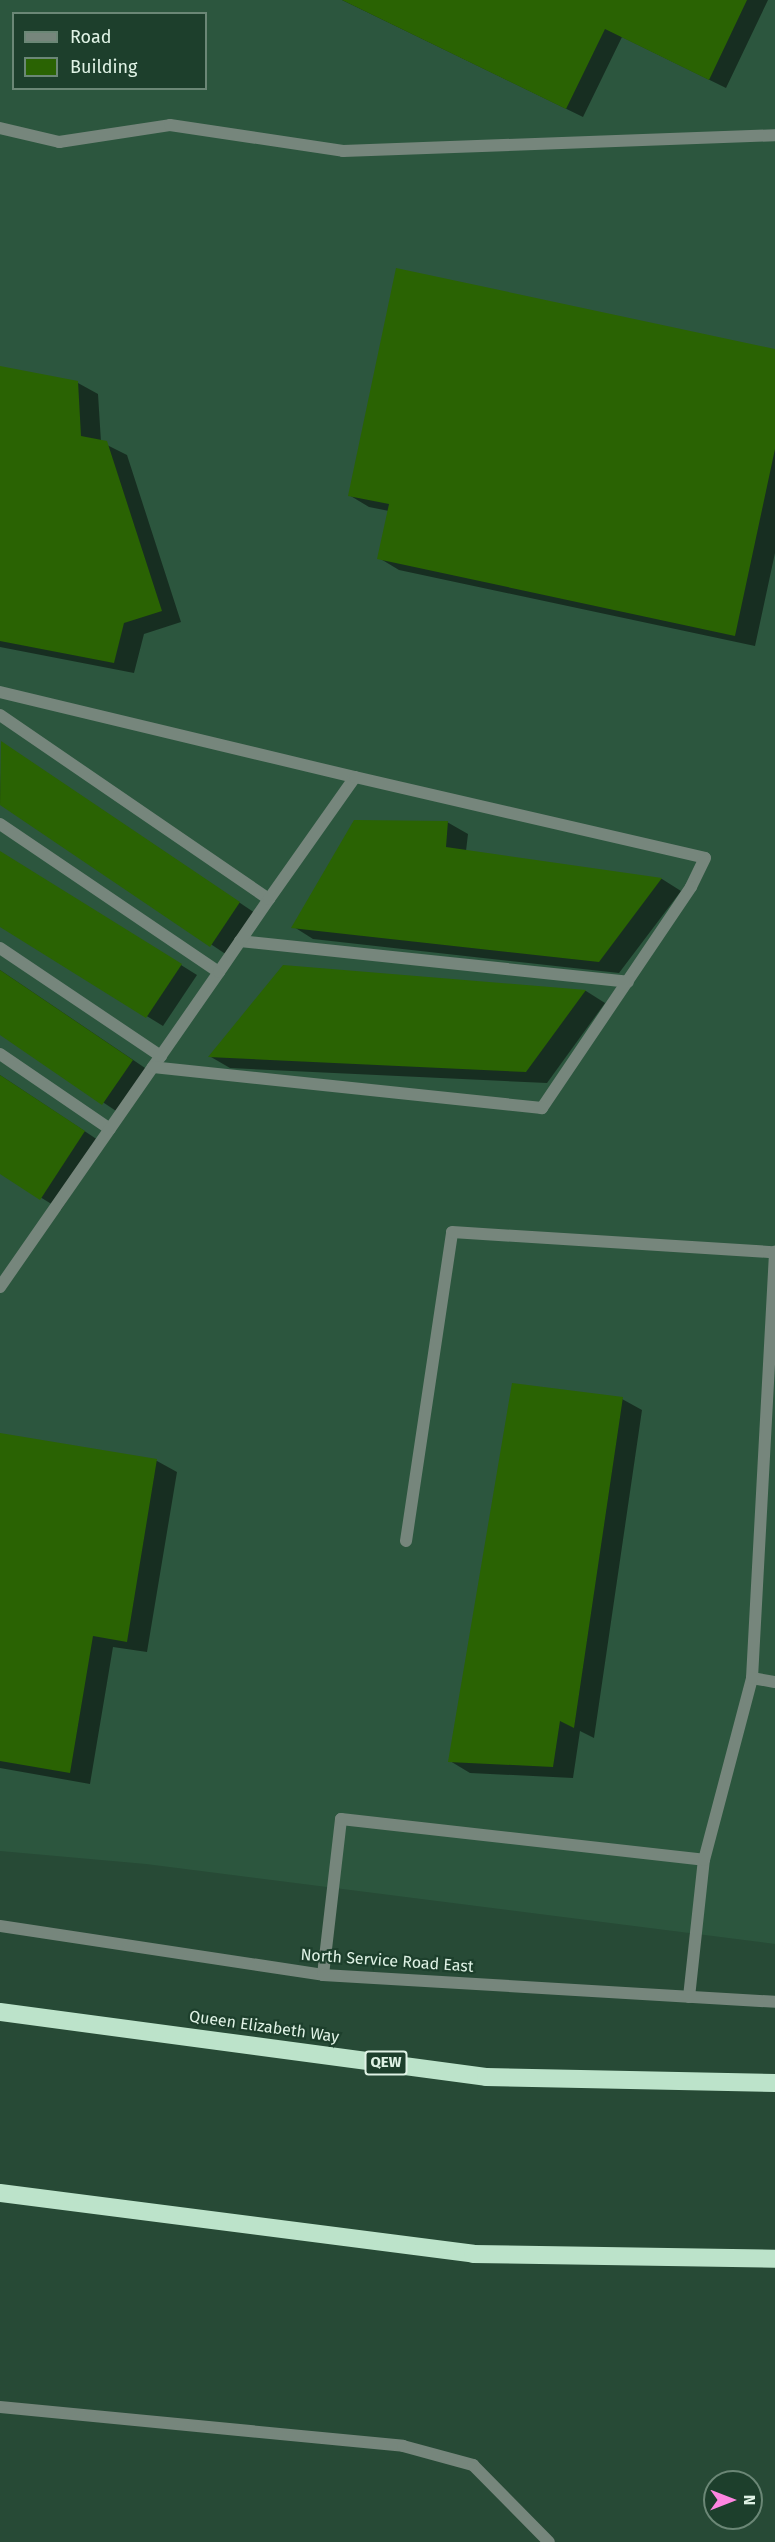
<!DOCTYPE html>
<style>
body{margin:0}
#map{position:relative;width:775px;height:2542px;overflow:hidden;background:#274a36;font-family:"Fira Sans",sans-serif}
div>[style]{position:absolute}
.built>*{inset:0;background:#2c563e}
.shadow>*{inset:0;background:#0007}
.building>*{inset:0;background:#2a6303}
.service>*{height:12px;margin:-6px;padding:0 6px;transform-origin:6px;border-radius:6px;background:#76867c}
.minor>*{height:12px;margin:-6px;padding:0 6px;transform-origin:6px;border-radius:6px;background:#76867c}
.tertiary>*{height:12px;margin:-6px;padding:0 6px;transform-origin:6px;border-radius:6px;background:#76867c}
.motorway>*{height:18px;margin:-9px;padding:0 9px;transform-origin:9px;border-radius:9px;background:#bce3ca}
span{translate:-50% -50%;white-space:nowrap;text-align:center;line-height:1.15;-webkit-text-stroke:4.5px #1d3f2c;paint-order:stroke}
.shield-label span{padding:2px 4px;background:#1d3f2c;border:2px solid;border-radius:4px;-webkit-text-stroke-width:0}
.shield-label{font-size:15px;color:#dff2e5;font-weight:700}
.street-label{font-size:16px;color:#dff2e5}
.legend{position:absolute;left:12px;top:12px;width:195px;height:78px;box-sizing:border-box;background:#1d3f2c;border:2px solid #6b8776;margin:0;padding:8px 10px;list-style:none;font-size:18px;color:#dff2e5}
.legend li{display:flex;align-items:center;gap:12px;height:30px}
.legend b{width:30px;border:2px solid #6b8776}
.north{position:absolute;left:703px;top:2470px;width:60px;height:60px;box-sizing:border-box;background:#1d3f2c;border:2px solid #6b8776;border-radius:50%;rotate:90deg;font-size:16px;font-weight:700;line-height:24px;text-align:center;color:#dff2e5}
.north::after{content:'';display:block;margin:auto;width:21px;height:27px;background:#fe86e1;clip-path:polygon(50% 0,100% 100%,50% 72%,0 100%)}
</style>
<div id="map">
<div class="built">
<i style="clip-path:polygon(evenodd,0 0,775px 0,775px 1944px,146px 1864px,0 1851px,0 0,14px 14px,206px 14px,206px 88px,14px 88px,14px 14px)"></i>
</div>
<div class="shadow">
<i style="clip-path:polygon(342px 0,768px 0,726px 88px,622px 37px,583px 117px)"></i>
<i style="clip-path:polygon(775px 350px,775px 553px,755px 646px,399px 570px,379px 558px,389px 511px,369px 507px,349px 495px)"></i>
<i style="clip-path:polygon(0 368px,78px 383px,98px 394px,101px 442px,127px 455px,181px 622px,144px 634px,134px 673px,0 647px)"></i>
<i style="clip-path:polygon(2px 743px,255px 913px,227px 955px,0 803px)"></i>
<i style="clip-path:polygon(447px 822px,468px 834px,466px 851px,662px 879px,681px 891px,619px 973px,313px 939px,294px 927px)"></i>
<i style="clip-path:polygon(0 852px,197px 975px,163px 1026px,0 926px)"></i>
<i style="clip-path:polygon(283px 966px,586px 991px,605px 1003px,547px 1083px,230px 1068px,211px 1057px)"></i>
<i style="clip-path:polygon(0 970px,148px 1070px,119px 1113px,0 1033px)"></i>
<i style="clip-path:polygon(0 1075px,104px 1144px,61px 1210px,0 1172px)"></i>
<i style="clip-path:polygon(622px 1399px,642px 1410px,594px 1738px,580px 1731px,573px 1778px,470px 1773px,450px 1761px)"></i>
<i style="clip-path:polygon(0 1434px,157px 1461px,177px 1472px,147px 1652px,113px 1647px,90px 1784px,0 1768px)"></i>
</div>
<div class="building">
<i style="clip-path:polygon(342px 0,747px 0,709px 80px,605px 29px,566px 109px)"></i>
<i style="clip-path:polygon(396px 268px,775px 349px,775px 449px,735px 636px,377px 559px,389px 504px,348px 496px)"></i>
<i style="clip-path:polygon(0 366px,78px 381px,81px 436px,107px 441px,162px 611px,124px 623px,114px 663px,0 641px)"></i>
<i style="clip-path:polygon(1px 741px,240px 902px,210px 947px,0 805px)"></i>
<i style="clip-path:polygon(354px 820px,448px 821px,446px 847px,662px 878px,599px 962px,291px 928px)"></i>
<i style="clip-path:polygon(0 851px,182px 964px,146px 1018px,0 927px)"></i>
<i style="clip-path:polygon(283px 965px,586px 990px,526px 1072px,208px 1057px)"></i>
<i style="clip-path:polygon(0 970px,133px 1060px,102px 1105px,0 1035px)"></i>
<i style="clip-path:polygon(0 1075px,85px 1131px,40px 1200px,0 1174px)"></i>
<i style="clip-path:polygon(512px 1383px,623px 1397px,574px 1728px,560px 1721px,553px 1767px,448px 1762px)"></i>
<i style="clip-path:polygon(0 1433px,157px 1459px,127px 1642px,93px 1636px,70px 1773px,0 1761px)"></i>
</div>
<div class="service">
<i style="left:59px;top:142px;width:112px;rotate:-8.7deg"></i>
<i style="left:170px;top:125px;width:175px;rotate:8.5deg"></i>
<i style="left:343px;top:151px;width:432px;rotate:-2.1deg"></i>
<i style="left:0;top:692px;width:365px;rotate:13.5deg"></i>
<i style="left:0;top:715px;width:326px;rotate:34.4deg"></i>
<i style="left:0;top:824px;width:264px;rotate:34.1deg"></i>
<i style="left:240px;top:941px;width:390px;rotate:6deg"></i>
<i style="left:0;top:948px;width:194px;rotate:33.9deg"></i>
<i style="left:0;top:1054px;width:133px;rotate:34.3deg"></i>
<i style="left:0;top:1287px;width:268px;rotate:-55.2deg"></i>
<i style="left:153px;top:1067px;width:116px;rotate:-55.2deg"></i>
<i style="left:219px;top:972px;width:88px;rotate:-55.6deg"></i>
<i style="left:269px;top:899px;width:149px;rotate:-54.8deg"></i>
<i style="left:355px;top:777px;width:359px;rotate:13deg"></i>
<i style="left:705px;top:858px;width:32px;rotate:116deg"></i>
<i style="left:691px;top:887px;width:267px;rotate:124deg"></i>
<i style="left:542px;top:1108px;width:391px;rotate:-174deg"></i>
<i style="left:406px;top:1541px;width:312px;rotate:-81.5deg"></i>
<i style="left:452px;top:1232px;width:321px;rotate:3.6deg"></i>
<i style="left:752px;top:1678px;width:23px;rotate:10deg"></i>
<i style="left:323px;top:1975px;width:157px;rotate:-83.4deg"></i>
<i style="left:341px;top:1819px;width:365px;rotate:6.4deg"></i>
<i style="left:689px;top:1997px;width:138px;rotate:-83.8deg"></i>
<i style="left:704px;top:1860px;width:188px;rotate:-75.2deg"></i>
<i style="left:752px;top:1678px;width:427px;rotate:-86.9deg"></i>
<i style="left:0;top:2407px;width:405px;rotate:5.5deg"></i>
<i style="left:403px;top:2446px;width:73px;rotate:15.2deg"></i>
<i style="left:473px;top:2465px;width:108px;rotate:45.4deg"></i>
</div>
<div class="minor">
<i style="left:0;top:128px;width:61px;rotate:13.3deg"></i>
</div>
<div class="tertiary">
<i style="left:0;top:1926px;width:327px;rotate:8.6deg"></i>
<i style="left:323px;top:1975px;width:453px;rotate:3.4deg"></i>
</div>
<div class="motorway">
<i style="left:0;top:2012px;width:490px;rotate:7.6deg"></i>
<i style="left:486px;top:2077px;width:289px;rotate:1.2deg"></i>
<i style="left:0;top:2193px;width:477px;rotate:7.3deg"></i>
<i style="left:473px;top:2254px;width:302px;rotate:0.9deg"></i>
</div>
<div class="shield-label">
<span style="left:386px;top:2063px">QEW</span>
</div>
<div class="street-label">
<span style="left:387px;top:1961px;rotate:4deg">North Service Road East</span>
<span style="left:264px;top:2027px;rotate:8deg">Queen Elizabeth Way</span>
</div>
<ul class="legend">
<li><b style="height:8px;background:#76867c"></b>Road</li>
<li><b style="height:16px;background:#2a6303"></b>Building</li>
</ul>
<div class="north">N</div>
</div>
